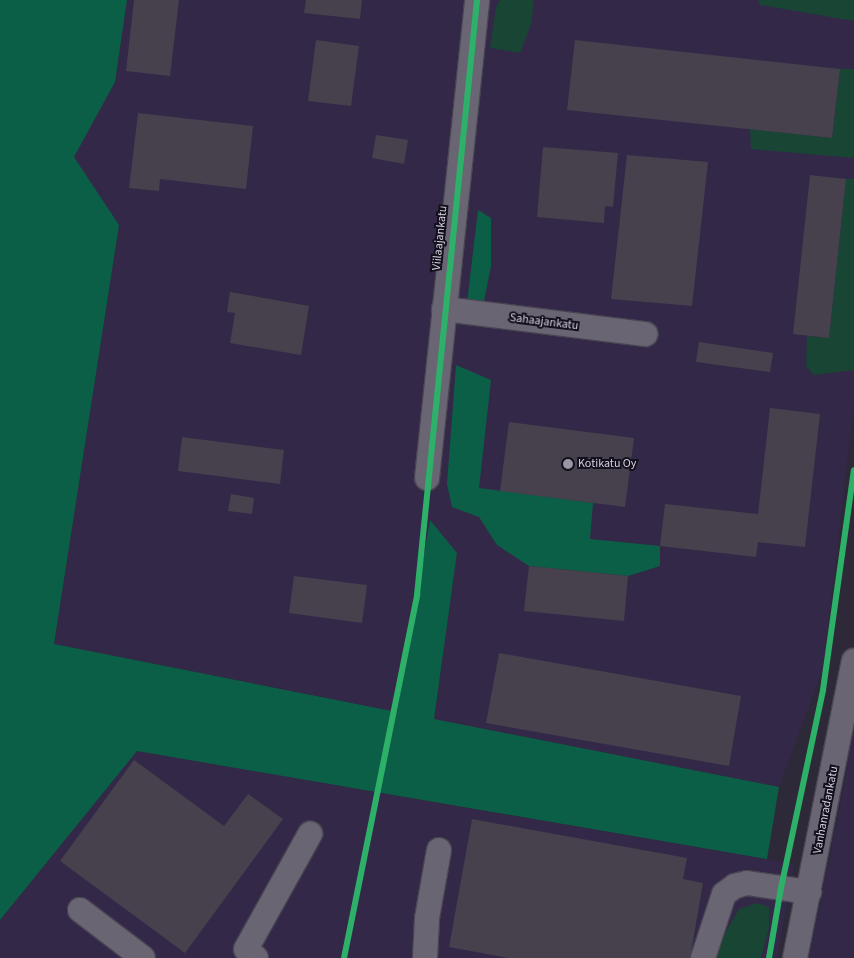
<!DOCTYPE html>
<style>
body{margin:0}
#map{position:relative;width:854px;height:958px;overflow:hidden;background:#2e2938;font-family:"Source Sans 3",sans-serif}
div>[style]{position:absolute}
.built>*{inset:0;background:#332848}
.green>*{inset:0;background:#194535}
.forest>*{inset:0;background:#0c5f47}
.building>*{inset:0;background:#46414d}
.roads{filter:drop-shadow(1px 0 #494552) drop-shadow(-1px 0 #494552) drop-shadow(0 1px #494552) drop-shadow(0 -1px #494552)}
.minor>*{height:24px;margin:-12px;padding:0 12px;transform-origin:12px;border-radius:12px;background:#6a6573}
.cycleway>*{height:6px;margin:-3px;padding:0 3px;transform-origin:3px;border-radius:3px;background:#2db169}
.dots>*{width:14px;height:14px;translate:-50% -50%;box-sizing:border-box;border:2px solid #130f1b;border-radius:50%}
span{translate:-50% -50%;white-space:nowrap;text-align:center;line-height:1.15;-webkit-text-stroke:4px #130f1b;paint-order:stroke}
.street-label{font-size:12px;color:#d6d1e3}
.poi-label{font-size:12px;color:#d6d1e3}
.left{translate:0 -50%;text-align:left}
</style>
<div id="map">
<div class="built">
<i style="clip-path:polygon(127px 0,854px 0,854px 403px,823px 669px,779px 787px,434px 719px,457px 553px,430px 520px,398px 712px,54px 644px,119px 225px,74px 157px,115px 82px)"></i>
<i style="clip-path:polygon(854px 723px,854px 958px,809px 958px,844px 787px)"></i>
<i style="clip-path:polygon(137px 751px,794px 864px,777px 958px,761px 958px,769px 928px,724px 935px,717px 958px,0 958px,0 920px)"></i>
</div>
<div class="green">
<i style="clip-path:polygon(500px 0,534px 0,531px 24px,520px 53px,490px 48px,496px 7px)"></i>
<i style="clip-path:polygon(758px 0,854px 0,854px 21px,760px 5px)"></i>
<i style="clip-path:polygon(840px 69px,854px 69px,854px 158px,751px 149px,750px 129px,832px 138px)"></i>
<i style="clip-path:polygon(846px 179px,854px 179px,854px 370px,814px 375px,806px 366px,807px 336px,829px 338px)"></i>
<i style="clip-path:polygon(757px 903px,769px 907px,769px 928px,761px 958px,717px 958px,724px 935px,739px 909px)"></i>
</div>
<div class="forest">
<i style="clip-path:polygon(0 0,127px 0,115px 82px,74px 157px,119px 225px,54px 644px,397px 712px,430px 520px,457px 553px,434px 719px,779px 787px,767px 859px,137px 751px,0 920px)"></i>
<i style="clip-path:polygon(478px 210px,491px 218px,491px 266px,484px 301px,467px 303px)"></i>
<i style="clip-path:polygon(456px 365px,491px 380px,479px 488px,593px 503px,590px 539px,660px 546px,660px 566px,628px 576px,529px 566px,497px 545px,479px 517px,452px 507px,447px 484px)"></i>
</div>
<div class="building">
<i style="clip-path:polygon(134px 0,179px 0,170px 76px,126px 71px)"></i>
<i style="clip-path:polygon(306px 0,362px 0,360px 19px,304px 13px)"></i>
<i style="clip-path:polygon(316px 40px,359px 46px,351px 106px,308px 101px)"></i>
<i style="clip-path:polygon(575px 40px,840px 69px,832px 138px,567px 110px)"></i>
<i style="clip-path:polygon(138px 113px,253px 126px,246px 189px,160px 179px,159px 191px,129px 188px)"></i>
<i style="clip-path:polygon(376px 135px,408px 140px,404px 164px,372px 158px)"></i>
<i style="clip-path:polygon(543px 147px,618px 153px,613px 207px,605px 206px,604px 223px,537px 217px)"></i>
<i style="clip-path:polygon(627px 155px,708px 162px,692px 306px,611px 299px)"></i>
<i style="clip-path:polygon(810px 175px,846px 179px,829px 338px,793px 334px)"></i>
<i style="clip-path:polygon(230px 292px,309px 306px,301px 355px,230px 343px,235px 313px,227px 312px)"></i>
<i style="clip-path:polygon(699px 342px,773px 353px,770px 372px,696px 362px)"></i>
<i style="clip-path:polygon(770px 408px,820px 414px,805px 547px,758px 542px,756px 557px,660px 546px,665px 504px,758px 514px)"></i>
<i style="clip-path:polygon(509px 422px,634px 438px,625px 507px,500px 491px)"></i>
<i style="clip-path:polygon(182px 437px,284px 450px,280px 484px,178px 471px)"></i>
<i style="clip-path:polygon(231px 494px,254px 498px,252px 514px,228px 511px)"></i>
<i style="clip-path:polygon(529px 566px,628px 576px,624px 621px,524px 611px)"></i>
<i style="clip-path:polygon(294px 576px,367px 585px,362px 623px,289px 613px)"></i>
<i style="clip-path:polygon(499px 653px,741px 696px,729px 766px,486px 723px)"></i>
<i style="clip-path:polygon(134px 760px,224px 826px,248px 794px,283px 819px,185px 953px,60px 861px)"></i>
<i style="clip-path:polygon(472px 819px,687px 858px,683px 879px,703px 883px,690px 958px,508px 958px,449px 947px)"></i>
</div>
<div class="roads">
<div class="minor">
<i style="left:444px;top:309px;width:203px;rotate:7.1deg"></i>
<i style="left:427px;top:478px;width:481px;rotate:-84deg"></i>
<i style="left:80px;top:910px;width:79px;rotate:37.3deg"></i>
<i style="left:256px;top:958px;width:13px;rotate:-138deg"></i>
<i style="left:246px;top:949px;width:132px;rotate:-60.9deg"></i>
<i style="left:425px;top:958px;width:40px;rotate:-87.1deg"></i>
<i style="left:427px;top:918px;width:69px;rotate:-80deg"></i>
<i style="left:703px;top:958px;width:67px;rotate:-71.8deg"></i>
<i style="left:724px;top:894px;width:14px;rotate:-36deg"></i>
<i style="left:735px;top:886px;width:12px;rotate:-14deg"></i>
<i style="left:747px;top:883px;width:63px;rotate:8.3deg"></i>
<i style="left:795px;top:958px;width:303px;rotate:-78.8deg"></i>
</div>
</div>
<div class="cycleway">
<i style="left:344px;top:958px;width:370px;rotate:-78.6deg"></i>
<i style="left:417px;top:595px;width:598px;rotate:-84.24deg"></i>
<i style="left:769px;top:958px;width:71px;rotate:-80.3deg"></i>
<i style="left:781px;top:888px;width:202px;rotate:-78deg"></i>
<i style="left:823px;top:690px;width:222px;rotate:-82deg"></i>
</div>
<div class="dots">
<i style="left:568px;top:464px;background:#9b96a7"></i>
</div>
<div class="street-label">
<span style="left:440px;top:238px;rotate:-84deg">Viilaajankatu</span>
<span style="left:544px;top:322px;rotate:7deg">Sahaajankatu</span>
<span style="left:826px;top:810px;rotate:-79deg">Vanhanradankatu</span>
</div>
<div class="poi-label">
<span class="left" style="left:578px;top:464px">Kotikatu Oy</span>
</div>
</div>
